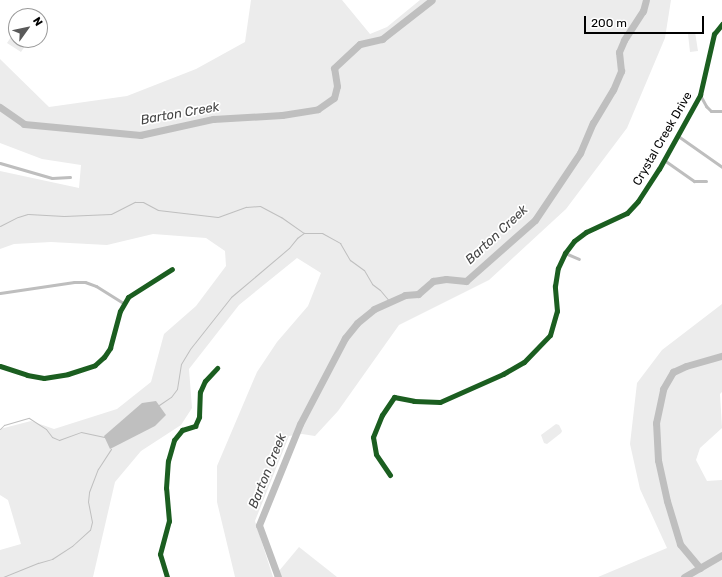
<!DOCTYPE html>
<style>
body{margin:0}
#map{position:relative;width:722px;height:577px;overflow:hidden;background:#fff;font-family:Rubik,sans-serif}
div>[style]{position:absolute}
.green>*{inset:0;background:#ececec}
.water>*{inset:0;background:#bfbfbf}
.stream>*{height:1px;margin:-0.5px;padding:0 0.5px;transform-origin:0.5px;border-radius:0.5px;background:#bfbfbf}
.river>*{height:7px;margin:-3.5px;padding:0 3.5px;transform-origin:3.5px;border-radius:3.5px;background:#bfbfbf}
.street>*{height:3px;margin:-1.5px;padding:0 1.5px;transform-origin:1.5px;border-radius:1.5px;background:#bebebe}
.cycleway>*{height:5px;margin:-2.5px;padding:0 2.5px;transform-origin:2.5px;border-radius:2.5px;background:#1b5e20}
span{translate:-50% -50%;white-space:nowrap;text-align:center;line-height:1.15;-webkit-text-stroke:3.5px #fff;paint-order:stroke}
.street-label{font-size:12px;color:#000}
.water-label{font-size:13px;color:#444;font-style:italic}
.north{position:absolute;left:8px;top:8px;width:40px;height:40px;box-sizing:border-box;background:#fff;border:1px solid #999;border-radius:50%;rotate:57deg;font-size:11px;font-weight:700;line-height:16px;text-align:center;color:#000}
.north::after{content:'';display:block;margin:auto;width:14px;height:18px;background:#595959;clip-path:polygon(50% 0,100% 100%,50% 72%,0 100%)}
.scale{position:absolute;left:584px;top:16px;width:120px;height:18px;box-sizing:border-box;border:2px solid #000;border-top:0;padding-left:5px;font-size:12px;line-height:14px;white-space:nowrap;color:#000;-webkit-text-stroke:3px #fff;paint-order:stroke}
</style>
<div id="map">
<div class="green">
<i style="clip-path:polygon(251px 0,342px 0,370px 34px,387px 27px,420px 0,671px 0,665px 38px,627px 128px,566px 209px,489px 280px,399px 325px,338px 411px,315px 436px,302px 434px,289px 436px,255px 521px,273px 577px,235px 577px,217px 502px,217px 466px,257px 372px,277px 342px,308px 306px,321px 273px,297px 258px,239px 305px,189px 369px,192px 408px,181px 425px,141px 451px,115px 482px,93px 577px,0 577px,0 550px,21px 544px,8px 500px,0 495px,0 429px,31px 421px,54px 429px,117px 409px,151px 382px,164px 334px,196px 306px,226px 266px,225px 251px,206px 238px,153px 234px,107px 245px,51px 242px,14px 244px,0 249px,0 171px,79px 188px,81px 165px,42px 159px,0 143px,0 59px,49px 107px,127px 96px,196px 69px,245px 42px)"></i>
<i style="clip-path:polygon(695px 32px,698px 51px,690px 52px,688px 34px)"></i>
<i style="clip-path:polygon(13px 34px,16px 36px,16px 40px,22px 40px,27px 43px,21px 52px,7px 43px)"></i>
<i style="clip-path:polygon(722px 304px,722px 392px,720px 394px,722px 428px,700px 448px,696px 460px,707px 481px,722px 480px,722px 577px,598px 577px,667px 548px,640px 489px,630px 444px,637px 383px,662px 350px)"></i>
<i style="clip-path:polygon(556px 424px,559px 425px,562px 431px,561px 433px,547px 444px,544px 443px,541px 435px)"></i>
<i style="clip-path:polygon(299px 547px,337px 577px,274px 577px)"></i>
</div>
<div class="water">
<i style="clip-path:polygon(156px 401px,166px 415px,155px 426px,110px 449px,104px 436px,142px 403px)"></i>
</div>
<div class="stream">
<i style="left:0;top:226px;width:20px;rotate:-27deg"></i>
<i style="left:18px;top:217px;width:10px;rotate:-17deg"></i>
<i style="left:28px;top:214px;width:36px;rotate:3deg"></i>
<i style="left:64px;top:216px;width:47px;rotate:-2.4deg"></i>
<i style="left:111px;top:214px;width:27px;rotate:-27deg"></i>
<i style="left:135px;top:202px;width:8px"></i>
<i style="left:143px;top:202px;width:17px;rotate:28deg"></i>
<i style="left:158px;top:210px;width:60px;rotate:6.7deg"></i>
<i style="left:218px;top:217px;width:30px;rotate:-20deg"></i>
<i style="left:246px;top:207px;width:14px;rotate:-4deg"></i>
<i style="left:260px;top:206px;width:24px;rotate:28deg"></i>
<i style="left:281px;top:217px;width:28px;rotate:35deg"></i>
<i style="left:304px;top:233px;width:18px"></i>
<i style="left:322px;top:233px;width:21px;rotate:29deg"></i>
<i style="left:340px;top:243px;width:20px;rotate:60deg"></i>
<i style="left:350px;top:260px;width:17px;rotate:36deg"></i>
<i style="left:364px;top:270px;width:16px;rotate:60deg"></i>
<i style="left:372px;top:284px;width:10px;rotate:37deg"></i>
<i style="left:380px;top:290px;width:16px;rotate:50deg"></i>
<i style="left:159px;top:405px;width:14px;rotate:-34deg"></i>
<i style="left:171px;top:397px;width:10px;rotate:-53deg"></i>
<i style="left:177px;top:389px;width:25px;rotate:-81deg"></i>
<i style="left:181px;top:364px;width:17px;rotate:-59deg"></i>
<i style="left:190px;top:349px;width:66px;rotate:-51.7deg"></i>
<i style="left:231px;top:297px;width:76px;rotate:-40.2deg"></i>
<i style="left:289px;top:248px;width:13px;rotate:-51deg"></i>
<i style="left:297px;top:238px;width:9px;rotate:-36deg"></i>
<i style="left:0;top:429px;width:6px;rotate:-45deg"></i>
<i style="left:4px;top:425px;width:26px;rotate:-16deg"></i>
<i style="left:29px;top:418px;width:20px;rotate:33deg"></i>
<i style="left:46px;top:429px;width:10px;rotate:53deg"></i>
<i style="left:52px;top:437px;width:8px;rotate:23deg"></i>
<i style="left:59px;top:440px;width:23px;rotate:-20deg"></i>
<i style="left:81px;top:432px;width:25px;rotate:12deg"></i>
<i style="left:3px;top:577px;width:38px;rotate:-22deg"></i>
<i style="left:38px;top:563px;width:15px;rotate:-16deg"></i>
<i style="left:52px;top:559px;width:24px;rotate:-33deg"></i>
<i style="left:72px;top:546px;width:24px;rotate:-42deg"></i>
<i style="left:90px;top:530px;width:8px;rotate:-76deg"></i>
<i style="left:92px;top:522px;width:20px;rotate:-101deg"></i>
<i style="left:88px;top:502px;width:10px;rotate:-84deg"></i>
<i style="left:89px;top:492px;width:25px;rotate:-69deg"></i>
<i style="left:98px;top:469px;width:24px;rotate:-57deg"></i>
</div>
<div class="river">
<i style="left:0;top:107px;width:29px;rotate:35deg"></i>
<i style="left:24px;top:124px;width:117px;rotate:5.4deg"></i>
<i style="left:140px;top:135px;width:75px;rotate:-12.4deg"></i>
<i style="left:213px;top:119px;width:69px;rotate:-3.3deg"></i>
<i style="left:282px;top:115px;width:36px;rotate:-9deg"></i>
<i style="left:318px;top:109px;width:19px;rotate:-35deg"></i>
<i style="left:334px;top:98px;width:12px;rotate:-76deg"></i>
<i style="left:337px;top:86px;width:18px;rotate:-99deg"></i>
<i style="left:334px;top:68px;width:35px;rotate:-43deg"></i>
<i style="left:360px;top:44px;width:23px;rotate:-13deg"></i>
<i style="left:382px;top:39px;width:63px;rotate:-38deg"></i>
<i style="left:700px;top:568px;width:31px;rotate:-130deg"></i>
<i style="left:680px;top:544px;width:45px;rotate:-106.8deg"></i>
<i style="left:667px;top:501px;width:42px;rotate:-102.4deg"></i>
<i style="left:658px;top:460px;width:37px;rotate:-93deg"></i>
<i style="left:656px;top:423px;width:35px;rotate:-78deg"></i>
<i style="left:663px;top:389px;width:20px;rotate:-60deg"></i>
<i style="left:673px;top:372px;width:14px;rotate:-25deg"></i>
<i style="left:686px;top:366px;width:37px;rotate:-16deg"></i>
<i style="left:278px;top:577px;width:55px;rotate:-110.1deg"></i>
<i style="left:259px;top:525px;width:109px;rotate:-67.9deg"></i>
<i style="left:300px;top:424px;width:97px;rotate:-62.4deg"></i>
<i style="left:345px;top:338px;width:19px;rotate:-51deg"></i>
<i style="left:357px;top:323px;width:22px;rotate:-39deg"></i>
<i style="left:374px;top:309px;width:34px;rotate:-24deg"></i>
<i style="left:405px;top:295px;width:13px;rotate:-4deg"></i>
<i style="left:418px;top:294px;width:20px;rotate:-41deg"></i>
<i style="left:433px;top:281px;width:13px;rotate:-9deg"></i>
<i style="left:446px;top:279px;width:20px;rotate:6deg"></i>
<i style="left:466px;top:281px;width:92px;rotate:-41.5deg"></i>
<i style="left:535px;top:220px;width:81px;rotate:-56.1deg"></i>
<i style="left:580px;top:153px;width:33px;rotate:-67deg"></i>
<i style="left:593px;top:123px;width:39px;rotate:-59deg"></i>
<i style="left:613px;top:90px;width:21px;rotate:-67deg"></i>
<i style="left:621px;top:71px;width:19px;rotate:-96deg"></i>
<i style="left:619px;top:52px;width:13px;rotate:-67deg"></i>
<i style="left:624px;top:40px;width:35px;rotate:-57deg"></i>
<i style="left:643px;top:11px;width:11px;rotate:-75deg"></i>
<i style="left:684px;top:577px;width:44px;rotate:-30.1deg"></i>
</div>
<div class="street">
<i style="left:700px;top:95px;width:13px;rotate:61deg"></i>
<i style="left:706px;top:106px;width:7px;rotate:45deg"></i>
<i style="left:711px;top:111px;width:11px"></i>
<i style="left:678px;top:136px;width:54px;rotate:35.2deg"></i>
<i style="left:664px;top:160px;width:37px;rotate:35deg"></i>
<i style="left:694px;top:181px;width:12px"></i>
<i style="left:0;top:163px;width:54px;rotate:16.1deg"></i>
<i style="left:52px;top:178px;width:18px;rotate:-3deg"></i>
<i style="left:565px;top:253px;width:15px;rotate:23deg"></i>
<i style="left:0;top:293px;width:75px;rotate:-8.5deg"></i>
<i style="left:74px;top:282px;width:11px"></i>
<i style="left:85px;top:282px;width:12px;rotate:20deg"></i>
<i style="left:96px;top:286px;width:32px;rotate:32deg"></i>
<i style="left:0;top:366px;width:28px;rotate:18deg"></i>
<i style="left:27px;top:375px;width:17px;rotate:10deg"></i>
<i style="left:44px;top:378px;width:24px;rotate:-9deg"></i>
<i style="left:68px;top:374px;width:28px;rotate:-18deg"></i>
<i style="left:95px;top:365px;width:12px;rotate:-42deg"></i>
<i style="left:104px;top:357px;width:11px;rotate:-56deg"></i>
<i style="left:110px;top:348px;width:38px;rotate:-75deg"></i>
<i style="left:120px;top:311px;width:16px;rotate:-60deg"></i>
<i style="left:128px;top:297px;width:52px;rotate:-32.5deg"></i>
<i style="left:390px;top:475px;width:25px;rotate:-124deg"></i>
<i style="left:376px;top:454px;width:17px;rotate:-100deg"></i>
<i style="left:373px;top:437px;width:24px;rotate:-68deg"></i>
<i style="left:382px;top:415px;width:22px;rotate:-56deg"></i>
<i style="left:394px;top:397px;width:20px;rotate:11deg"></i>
<i style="left:414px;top:401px;width:26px;rotate:2deg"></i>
<i style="left:440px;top:402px;width:69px;rotate:-24deg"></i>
<i style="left:503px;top:374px;width:24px;rotate:-30deg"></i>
<i style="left:524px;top:362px;width:37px;rotate:-46deg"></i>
<i style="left:550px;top:335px;width:25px;rotate:-74deg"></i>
<i style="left:557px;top:311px;width:25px;rotate:-95deg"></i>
<i style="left:555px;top:286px;width:18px;rotate:-81deg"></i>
<i style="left:558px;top:268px;width:17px;rotate:-65deg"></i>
<i style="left:565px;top:253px;width:15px;rotate:-53deg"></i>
<i style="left:574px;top:241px;width:15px;rotate:-37deg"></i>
<i style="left:586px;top:232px;width:45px;rotate:-24.9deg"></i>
<i style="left:627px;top:213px;width:16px;rotate:-47deg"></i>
<i style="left:638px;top:201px;width:38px;rotate:-57deg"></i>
<i style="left:659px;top:169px;width:85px;rotate:-61deg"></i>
<i style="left:700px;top:95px;width:63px;rotate:-77.1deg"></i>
<i style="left:714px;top:34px;width:13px;rotate:-51deg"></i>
<i style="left:167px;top:577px;width:24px;rotate:-107deg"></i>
<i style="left:160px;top:554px;width:34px;rotate:-75deg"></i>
<i style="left:169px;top:521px;width:33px;rotate:-95deg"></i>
<i style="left:166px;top:488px;width:27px;rotate:-86deg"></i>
<i style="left:168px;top:461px;width:22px;rotate:-74deg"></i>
<i style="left:174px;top:440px;width:13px;rotate:-51deg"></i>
<i style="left:182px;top:430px;width:14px;rotate:-17deg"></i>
<i style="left:195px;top:426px;width:10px;rotate:-66deg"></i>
<i style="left:199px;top:417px;width:25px;rotate:-88deg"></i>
<i style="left:200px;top:392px;width:12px;rotate:-66deg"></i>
<i style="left:205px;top:381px;width:18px;rotate:-47deg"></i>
</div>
<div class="cycleway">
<i style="left:0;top:366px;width:28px;rotate:18deg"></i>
<i style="left:27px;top:375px;width:17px;rotate:10deg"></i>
<i style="left:44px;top:378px;width:24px;rotate:-9deg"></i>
<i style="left:68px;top:374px;width:28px;rotate:-18deg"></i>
<i style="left:95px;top:365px;width:12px;rotate:-42deg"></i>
<i style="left:104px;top:357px;width:11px;rotate:-56deg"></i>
<i style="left:110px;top:348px;width:38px;rotate:-75deg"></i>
<i style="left:120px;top:311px;width:16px;rotate:-60deg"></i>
<i style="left:128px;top:297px;width:52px;rotate:-32.5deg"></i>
<i style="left:390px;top:475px;width:25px;rotate:-124deg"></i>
<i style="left:376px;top:454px;width:17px;rotate:-100deg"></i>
<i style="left:373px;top:437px;width:24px;rotate:-68deg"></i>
<i style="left:382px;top:415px;width:22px;rotate:-56deg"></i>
<i style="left:394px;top:397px;width:20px;rotate:11deg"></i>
<i style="left:414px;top:401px;width:26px;rotate:2deg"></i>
<i style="left:440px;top:402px;width:69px;rotate:-24deg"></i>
<i style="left:503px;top:374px;width:24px;rotate:-30deg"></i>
<i style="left:524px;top:362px;width:37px;rotate:-46deg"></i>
<i style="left:550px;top:335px;width:25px;rotate:-74deg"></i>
<i style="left:557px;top:311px;width:25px;rotate:-95deg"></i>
<i style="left:555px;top:286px;width:18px;rotate:-81deg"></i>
<i style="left:558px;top:268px;width:17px;rotate:-65deg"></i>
<i style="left:565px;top:253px;width:15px;rotate:-53deg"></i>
<i style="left:574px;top:241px;width:15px;rotate:-37deg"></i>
<i style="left:586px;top:232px;width:45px;rotate:-24.9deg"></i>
<i style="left:627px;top:213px;width:16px;rotate:-47deg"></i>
<i style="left:638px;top:201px;width:38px;rotate:-57deg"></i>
<i style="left:659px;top:169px;width:85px;rotate:-61deg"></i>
<i style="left:700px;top:95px;width:63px;rotate:-77.1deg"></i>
<i style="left:714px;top:34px;width:13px;rotate:-51deg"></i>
<i style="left:167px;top:577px;width:24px;rotate:-107deg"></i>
<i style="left:160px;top:554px;width:34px;rotate:-75deg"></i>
<i style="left:169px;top:521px;width:33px;rotate:-95deg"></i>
<i style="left:166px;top:488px;width:27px;rotate:-86deg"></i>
<i style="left:168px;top:461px;width:22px;rotate:-74deg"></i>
<i style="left:174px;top:440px;width:13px;rotate:-51deg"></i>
<i style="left:182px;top:430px;width:14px;rotate:-17deg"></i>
<i style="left:195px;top:426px;width:10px;rotate:-66deg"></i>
<i style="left:199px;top:417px;width:25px;rotate:-88deg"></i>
<i style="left:200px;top:392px;width:12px;rotate:-66deg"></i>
<i style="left:205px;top:381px;width:18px;rotate:-47deg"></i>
</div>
<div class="street-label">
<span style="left:663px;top:139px;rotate:-60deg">Crystal Creek Drive</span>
</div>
<div class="water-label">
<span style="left:180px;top:114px;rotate:-10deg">Barton Creek</span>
<span style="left:497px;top:235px;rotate:-43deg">Barton Creek</span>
<span style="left:268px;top:471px;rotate:-68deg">Barton Creek</span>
</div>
<div class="north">N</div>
<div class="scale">200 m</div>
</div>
